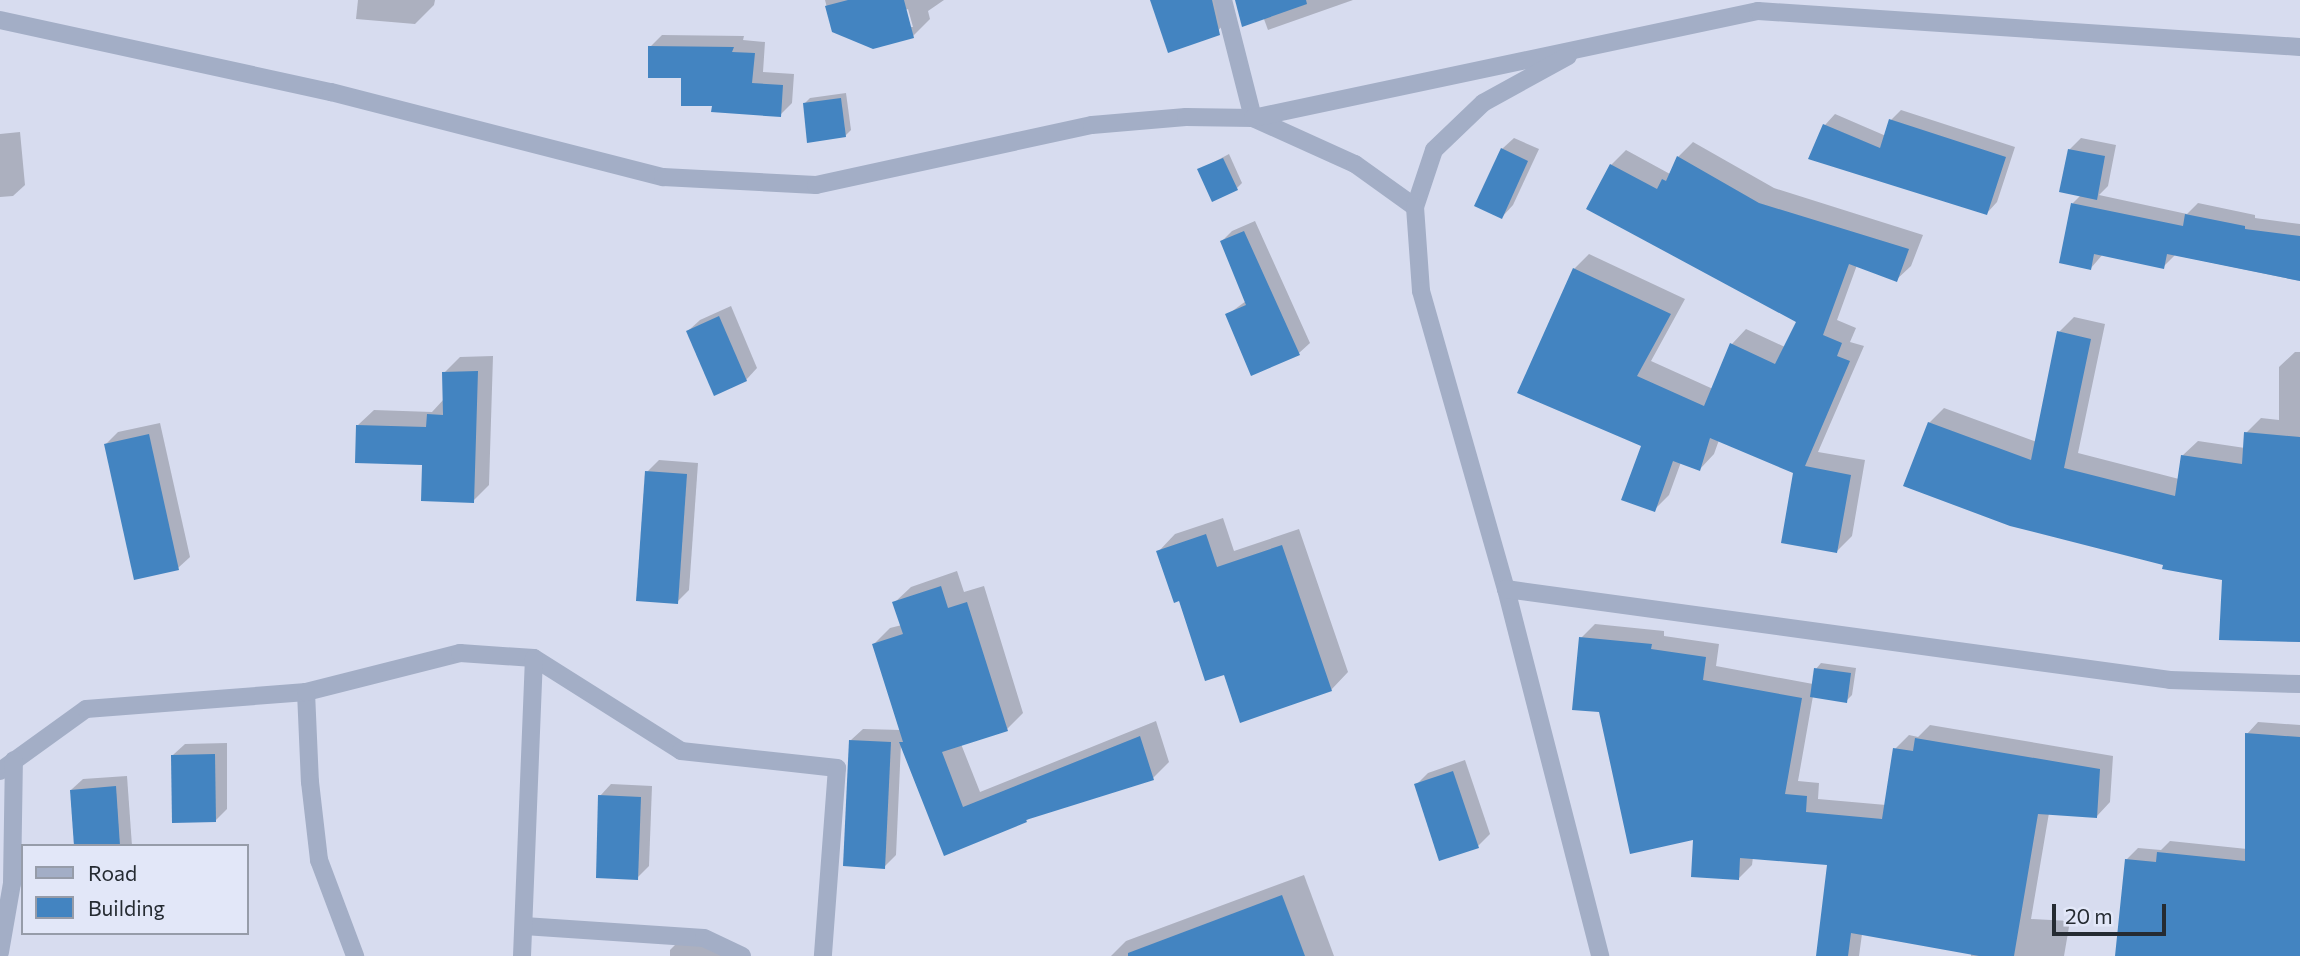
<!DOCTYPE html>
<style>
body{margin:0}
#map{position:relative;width:2300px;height:956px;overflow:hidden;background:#d7dcef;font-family:Commissioner,sans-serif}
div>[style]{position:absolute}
.shadow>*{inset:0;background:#0003}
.building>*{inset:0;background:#4384c1}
.minor>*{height:18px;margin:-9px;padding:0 9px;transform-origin:9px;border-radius:9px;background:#a3aec6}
span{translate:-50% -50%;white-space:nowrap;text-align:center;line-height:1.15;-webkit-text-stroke:5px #e2e7f8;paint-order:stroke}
.legend{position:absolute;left:21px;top:844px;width:228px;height:91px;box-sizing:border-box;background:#e2e7f8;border:2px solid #969ca9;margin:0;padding:9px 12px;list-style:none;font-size:21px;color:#252b32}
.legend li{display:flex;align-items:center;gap:14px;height:35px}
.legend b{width:35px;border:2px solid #969ca9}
.scale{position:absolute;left:2052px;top:904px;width:114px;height:32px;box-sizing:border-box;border:4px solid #252b32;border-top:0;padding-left:9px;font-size:21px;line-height:24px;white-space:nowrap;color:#252b32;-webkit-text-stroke:5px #e2e7f8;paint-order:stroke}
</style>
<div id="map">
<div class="shadow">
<i style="clip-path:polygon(358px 0,435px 0,434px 5px,415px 24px,356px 19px)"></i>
<i style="clip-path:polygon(evenodd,825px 0,944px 0,928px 11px,930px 19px,913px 36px,833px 31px,825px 0,908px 9px,913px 27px,909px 27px,905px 10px,908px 9px)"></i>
<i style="clip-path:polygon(1151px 0,1216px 0,1224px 24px,1213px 36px)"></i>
<i style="clip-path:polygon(1257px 0,1353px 0,1268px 30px)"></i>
<i style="clip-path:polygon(662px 35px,744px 36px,743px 40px,765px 42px,763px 72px,794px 74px,792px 103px,780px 115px,714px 105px,650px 47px)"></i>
<i style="clip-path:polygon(846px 93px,851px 130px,845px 136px,805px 103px,810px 98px)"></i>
<i style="clip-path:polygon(1901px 110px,2015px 147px,1997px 202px,1987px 213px,1811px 158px,1825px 125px,1835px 114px,1886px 136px,1891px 120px)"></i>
<i style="clip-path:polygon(20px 132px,25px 185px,13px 196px,0 197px,0 134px)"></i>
<i style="clip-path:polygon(1514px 138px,1539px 149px,1513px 205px,1502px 217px,1502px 149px)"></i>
<i style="clip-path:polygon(2081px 138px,2116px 145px,2108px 186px,2099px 195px,2187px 214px,2198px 203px,2255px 215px,2255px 218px,2300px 224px,2300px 281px,2175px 255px,2163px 267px,2103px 254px,2091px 268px,2073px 203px,2081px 195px,2069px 150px)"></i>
<i style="clip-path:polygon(1693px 142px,1774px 188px,1923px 235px,1911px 266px,1896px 280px,1857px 265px,1837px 320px,1856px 328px,1850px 342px,1864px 346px,1818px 452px,1865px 460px,1852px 536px,1837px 551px,1795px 472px,1719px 440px,1714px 454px,1700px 469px,1681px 462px,1669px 495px,1654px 510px,1643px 445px,1519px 392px,1574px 269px,1589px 254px,1685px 299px,1651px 361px,1713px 389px,1732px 344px,1746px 329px,1785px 347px,1799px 321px,1611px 165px,1626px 150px,1670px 174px,1678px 157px)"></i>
<i style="clip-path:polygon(1229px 154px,1242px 183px,1237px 188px,1199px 170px)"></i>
<i style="clip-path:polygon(1255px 221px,1310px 343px,1299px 353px,1252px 374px,1227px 315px,1246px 301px,1222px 241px,1232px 231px)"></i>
<i style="clip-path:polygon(731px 306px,757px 368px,746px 380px,688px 331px,700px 320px)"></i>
<i style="clip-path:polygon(2074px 317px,2105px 324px,2078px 453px,2179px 479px,2182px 456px,2198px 441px,2245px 448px,2246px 433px,2261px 418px,2279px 420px,2279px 367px,2295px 352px,2300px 352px,2300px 640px,2223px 578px,2165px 563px,1929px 423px,1944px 408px,2037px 442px,2059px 332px)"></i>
<i style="clip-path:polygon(493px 356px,489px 485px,473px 501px,424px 463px,358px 425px,374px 410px,432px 412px,444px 399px,444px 373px,460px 357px)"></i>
<i style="clip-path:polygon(160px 423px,190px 557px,178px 568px,106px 444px,118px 432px)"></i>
<i style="clip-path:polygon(659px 460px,698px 463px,689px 590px,677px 602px,647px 472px)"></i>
<i style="clip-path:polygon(1223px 518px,1234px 551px,1299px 529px,1348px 672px,1331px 690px,1225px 673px,1158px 552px,1175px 534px)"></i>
<i style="clip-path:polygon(957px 571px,964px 592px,984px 586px,1023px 713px,1007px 729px,961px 744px,980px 792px,1156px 721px,1169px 762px,1153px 778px,1031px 816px,1026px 821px,945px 853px,901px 744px,896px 855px,884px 867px,851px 740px,863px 729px,901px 730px,874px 644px,890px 628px,902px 625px,894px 603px,911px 587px)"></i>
<i style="clip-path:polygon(1595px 624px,1664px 631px,1664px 636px,1719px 644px,1716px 666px,1813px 684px,1816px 669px,1821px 663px,1856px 668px,1852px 695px,1846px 701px,1813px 696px,1798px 781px,1819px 783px,1818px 799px,1886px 805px,1895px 749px,1909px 735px,1918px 737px,1930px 725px,2113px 756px,2110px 802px,2097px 816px,2049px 813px,2031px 919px,2070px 921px,2064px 956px,1971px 956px,1971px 953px,1862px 934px,1859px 956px,1818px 956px,1829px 863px,1753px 857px,1752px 865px,1739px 878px,1694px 838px,1601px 711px,1581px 638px)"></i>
<i style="clip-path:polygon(2258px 722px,2300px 725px,2300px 956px,2117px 956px,2126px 860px,2138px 848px,2161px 850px,2170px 841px,2247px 849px,2247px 734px)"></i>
<i style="clip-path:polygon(227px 743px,227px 809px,215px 821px,173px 755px,185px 744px)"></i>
<i style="clip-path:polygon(1465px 760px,1490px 834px,1478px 846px,1416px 785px,1428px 773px)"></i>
<i style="clip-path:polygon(127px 776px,132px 846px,75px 846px,71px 790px,83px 779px)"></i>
<i style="clip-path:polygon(611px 784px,652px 786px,649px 866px,637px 878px,600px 796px)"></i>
<i style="clip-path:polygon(1304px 875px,1334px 956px,1111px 956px,1126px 941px)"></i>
<i style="clip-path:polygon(682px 938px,718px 940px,723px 956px,670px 956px,670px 950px)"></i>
</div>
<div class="building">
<i style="clip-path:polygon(848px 0,904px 0,914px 38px,873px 49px,832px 32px,825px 6px)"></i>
<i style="clip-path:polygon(1150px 0,1212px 0,1220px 35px,1168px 53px)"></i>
<i style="clip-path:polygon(1235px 0,1306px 0,1307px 4px,1242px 27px)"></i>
<i style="clip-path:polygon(648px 46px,734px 47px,732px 52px,755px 53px,752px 83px,783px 85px,781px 117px,711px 112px,712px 106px,681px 106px,681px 78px,648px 78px)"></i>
<i style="clip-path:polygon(841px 98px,846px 137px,807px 143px,803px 103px)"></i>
<i style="clip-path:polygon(1889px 119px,2006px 157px,1987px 215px,1808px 159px,1823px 124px,1880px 148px)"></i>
<i style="clip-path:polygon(1501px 148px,1528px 161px,1502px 219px,1474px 206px)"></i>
<i style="clip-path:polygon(2068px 149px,2105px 156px,2097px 200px,2059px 192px)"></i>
<i style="clip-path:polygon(1677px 156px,1759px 203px,1909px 249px,1897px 282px,1849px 264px,1823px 335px,1842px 343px,1837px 356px,1850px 361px,1805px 466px,1851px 475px,1837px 553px,1781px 543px,1793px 473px,1710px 438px,1700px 471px,1673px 461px,1655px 512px,1621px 500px,1641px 446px,1517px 393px,1573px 268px,1671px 314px,1637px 376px,1704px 406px,1730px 343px,1775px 364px,1796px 322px,1586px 209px,1610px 164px,1657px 189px,1662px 179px,1666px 181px)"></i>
<i style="clip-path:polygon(1223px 158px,1238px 190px,1212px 202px,1197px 169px)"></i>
<i style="clip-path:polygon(2071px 203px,2183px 226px,2185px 214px,2245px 226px,2245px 229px,2300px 236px,2300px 281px,2167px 254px,2164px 269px,2094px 254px,2091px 270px,2059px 263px)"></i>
<i style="clip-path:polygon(1244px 231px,1300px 355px,1251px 376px,1225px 314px,1246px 305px,1220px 241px)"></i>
<i style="clip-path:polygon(719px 316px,747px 381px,714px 396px,686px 331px)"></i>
<i style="clip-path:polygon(2057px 331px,2091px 339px,2064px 468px,2175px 496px,2181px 455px,2242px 464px,2244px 432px,2300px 437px,2300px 642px,2219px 640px,2222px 580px,2162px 569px,2163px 565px,2010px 526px,1903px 486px,1928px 422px,2031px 460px)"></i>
<i style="clip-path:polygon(478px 371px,474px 503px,421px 501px,422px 465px,355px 463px,356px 425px,426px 427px,427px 414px,443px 415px,442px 372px)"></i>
<i style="clip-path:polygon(149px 434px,179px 570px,134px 580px,104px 444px)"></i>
<i style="clip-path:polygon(645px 471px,687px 474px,678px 604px,636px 601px)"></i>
<i style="clip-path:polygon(1206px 534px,1217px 567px,1282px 545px,1332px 691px,1240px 723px,1224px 675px,1205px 681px,1179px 601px,1174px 603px,1156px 551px)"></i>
<i style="clip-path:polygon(941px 586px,948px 608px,967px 602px,1008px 731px,942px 752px,963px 807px,1140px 736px,1154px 780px,1026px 820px,1027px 822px,944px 856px,899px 742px,903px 742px,872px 644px,903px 634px,892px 602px)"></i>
<i style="clip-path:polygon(1579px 637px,1652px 644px,1651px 649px,1706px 657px,1703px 680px,1802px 698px,1785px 794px,1807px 796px,1806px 812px,1882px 819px,1893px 748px,1913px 751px,1915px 738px,2100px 769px,2097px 818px,2038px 814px,2014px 956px,1979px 956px,1851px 933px,1848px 956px,1816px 956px,1827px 865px,1740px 858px,1739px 880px,1691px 877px,1693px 840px,1630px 854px,1599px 712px,1572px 710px)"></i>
<i style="clip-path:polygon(1814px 668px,1851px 673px,1847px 703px,1810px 697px)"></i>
<i style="clip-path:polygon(2245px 733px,2300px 737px,2300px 956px,2115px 956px,2125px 859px,2156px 862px,2157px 852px,2245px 861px)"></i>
<i style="clip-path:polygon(849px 740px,891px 742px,885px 869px,843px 866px)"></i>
<i style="clip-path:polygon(215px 754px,216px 822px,172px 823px,171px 755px)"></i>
<i style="clip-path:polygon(1453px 771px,1479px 848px,1439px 861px,1414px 784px)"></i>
<i style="clip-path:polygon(116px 786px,120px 846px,74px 846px,70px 790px)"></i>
<i style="clip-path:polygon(598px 795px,641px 797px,638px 880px,596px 878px)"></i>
<i style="clip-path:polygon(1282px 895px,1305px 956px,1128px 956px,1128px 953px)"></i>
</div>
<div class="minor">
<i style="left:1223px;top:0;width:122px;rotate:75.7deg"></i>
<i style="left:1253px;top:118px;width:112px;rotate:24.3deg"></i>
<i style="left:1355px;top:164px;width:74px;rotate:35.6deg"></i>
<i style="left:0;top:20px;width:339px;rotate:12.3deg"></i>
<i style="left:331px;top:92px;width:343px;rotate:14.4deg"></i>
<i style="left:663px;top:177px;width:153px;rotate:3deg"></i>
<i style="left:816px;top:185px;width:282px;rotate:-12.3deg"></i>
<i style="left:1092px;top:125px;width:94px;rotate:-4.9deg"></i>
<i style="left:1186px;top:117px;width:67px;rotate:0.9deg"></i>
<i style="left:1253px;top:118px;width:516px;rotate:-11.96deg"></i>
<i style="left:1758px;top:11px;width:543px;rotate:3.8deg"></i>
<i style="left:1568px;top:56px;width:97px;rotate:151.1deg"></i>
<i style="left:1483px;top:103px;width:68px;rotate:136.2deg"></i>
<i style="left:1434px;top:150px;width:60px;rotate:108.4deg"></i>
<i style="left:1415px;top:207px;width:84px;rotate:85.9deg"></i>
<i style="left:1421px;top:291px;width:310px;rotate:74.1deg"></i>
<i style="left:1506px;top:589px;width:379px;rotate:75.6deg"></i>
<i style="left:1506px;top:589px;width:670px;rotate:7.8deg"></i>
<i style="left:2170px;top:680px;width:130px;rotate:1.8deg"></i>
<i style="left:306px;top:692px;width:90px;rotate:87.5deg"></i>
<i style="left:310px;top:782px;width:79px;rotate:83.4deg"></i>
<i style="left:319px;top:860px;width:103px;rotate:69.4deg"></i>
<i style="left:0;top:771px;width:106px;rotate:-35.8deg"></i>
<i style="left:86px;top:709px;width:221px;rotate:-4.4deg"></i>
<i style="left:306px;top:692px;width:159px;rotate:-14.2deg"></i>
<i style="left:460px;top:653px;width:74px;rotate:3.9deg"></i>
<i style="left:534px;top:658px;width:174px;rotate:32.3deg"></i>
<i style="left:681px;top:751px;width:157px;rotate:6.2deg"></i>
<i style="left:837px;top:768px;width:189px;rotate:94.3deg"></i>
<i style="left:524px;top:926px;width:180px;rotate:3.8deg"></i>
<i style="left:704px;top:938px;width:42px;rotate:25.3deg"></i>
<i style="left:0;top:952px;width:70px;rotate:-80.1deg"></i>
<i style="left:12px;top:883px;width:123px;rotate:-89.1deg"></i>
<i style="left:522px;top:956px;width:298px;rotate:-87.7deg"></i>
</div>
<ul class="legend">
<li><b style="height:9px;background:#a3aec6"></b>Road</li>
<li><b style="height:19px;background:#4384c1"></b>Building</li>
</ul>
<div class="scale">20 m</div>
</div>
